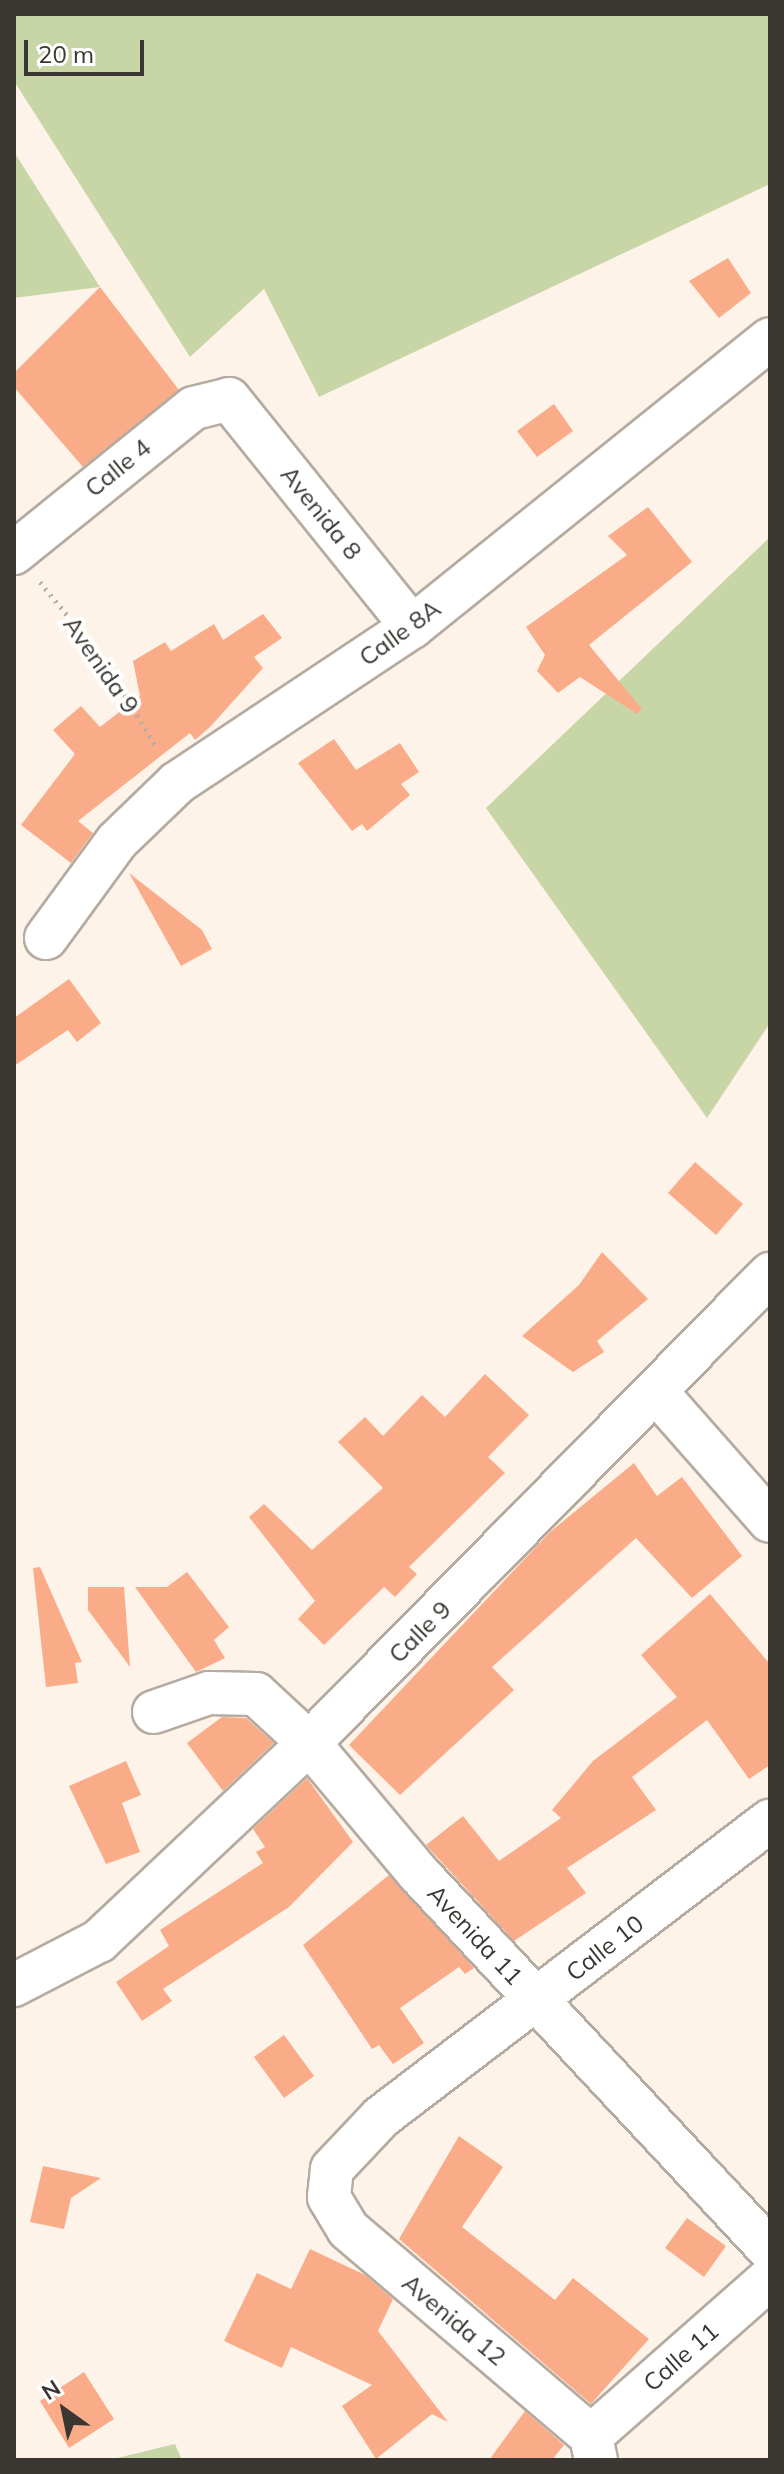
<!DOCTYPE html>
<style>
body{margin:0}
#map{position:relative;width:784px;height:2474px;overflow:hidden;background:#fef3e8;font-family:Mulish,sans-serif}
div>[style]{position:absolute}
.green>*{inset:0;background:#c8d5a7}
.building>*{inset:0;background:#faac89}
.path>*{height:5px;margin-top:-2.5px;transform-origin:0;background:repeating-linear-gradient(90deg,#b5aca4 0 2px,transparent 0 8px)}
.roads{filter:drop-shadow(2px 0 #b5aba0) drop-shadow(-2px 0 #b5aba0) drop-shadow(0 2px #b5aba0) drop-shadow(0 -2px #b5aba0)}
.minor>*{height:42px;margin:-21px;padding:0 21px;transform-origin:21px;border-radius:21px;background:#fff}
span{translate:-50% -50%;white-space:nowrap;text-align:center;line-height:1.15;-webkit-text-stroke:8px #fff;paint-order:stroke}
.street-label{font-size:24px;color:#3a3632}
.frame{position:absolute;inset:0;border:16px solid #3a3632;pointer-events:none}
.north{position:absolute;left:24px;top:2370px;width:80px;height:80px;-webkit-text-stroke:6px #fff;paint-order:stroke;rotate:327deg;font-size:22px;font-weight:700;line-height:32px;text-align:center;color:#3a3632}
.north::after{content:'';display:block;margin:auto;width:28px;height:36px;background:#3a3632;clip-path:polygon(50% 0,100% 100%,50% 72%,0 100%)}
.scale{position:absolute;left:24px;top:40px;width:120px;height:36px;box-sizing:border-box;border:4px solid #3a3632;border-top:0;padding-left:10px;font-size:24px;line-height:28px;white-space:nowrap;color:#3a3632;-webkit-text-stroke:6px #fff;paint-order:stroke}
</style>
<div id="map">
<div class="green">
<i style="clip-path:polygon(14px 14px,770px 14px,770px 184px,319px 397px,264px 289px,190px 357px,14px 81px)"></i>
<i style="clip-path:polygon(14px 152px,100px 287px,14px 298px)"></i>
<i style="clip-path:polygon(770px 537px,770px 1023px,707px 1118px,486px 808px)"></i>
<i style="clip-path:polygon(175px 2444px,182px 2460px,109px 2460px)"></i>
</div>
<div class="building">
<i style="clip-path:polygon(728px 258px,751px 293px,719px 318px,689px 281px)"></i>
<i style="clip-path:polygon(100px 287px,179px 390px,83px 467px,14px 387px,14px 373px)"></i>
<i style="clip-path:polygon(554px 404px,573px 431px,537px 457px,517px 431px)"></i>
<i style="clip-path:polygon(648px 507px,692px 562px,589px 645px,642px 709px,637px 714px,580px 677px,558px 693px,537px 671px,545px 655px,526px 627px,627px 555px,608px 536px)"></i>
<i style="clip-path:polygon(263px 614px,282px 638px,254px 657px,263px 668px,210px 727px,195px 740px,190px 733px,78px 821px,93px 833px,71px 863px,21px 825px,75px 754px,53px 730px,81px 706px,100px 727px,140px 696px,133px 661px,165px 642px,171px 651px,214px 624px,223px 640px)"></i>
<i style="clip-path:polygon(334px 739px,356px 770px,400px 743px,419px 772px,401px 784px,410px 795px,367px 831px,362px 824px,352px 831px,298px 763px)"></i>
<i style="clip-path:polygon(129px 873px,202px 930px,212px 949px,181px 966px)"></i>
<i style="clip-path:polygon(69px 979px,101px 1023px,77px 1042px,68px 1030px,14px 1066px,14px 1018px)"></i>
<i style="clip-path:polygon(695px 1162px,743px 1204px,716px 1235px,668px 1193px)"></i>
<i style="clip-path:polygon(602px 1252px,648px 1299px,597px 1341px,604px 1352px,573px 1372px,522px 1336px,579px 1285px)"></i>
<i style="clip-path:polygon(485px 1374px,529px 1415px,488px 1457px,505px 1473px,409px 1567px,417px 1574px,395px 1597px,384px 1587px,324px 1645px,298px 1619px,315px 1601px,249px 1517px,264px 1504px,312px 1550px,383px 1488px,338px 1442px,365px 1417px,383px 1436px,422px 1395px,445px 1417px)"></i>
<i style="clip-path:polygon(634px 1463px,657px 1496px,682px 1477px,742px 1556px,692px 1598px,636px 1538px,492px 1667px,514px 1690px,400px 1795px,349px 1745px,550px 1532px)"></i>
<i style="clip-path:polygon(40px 1567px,82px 1662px,75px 1663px,78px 1683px,46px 1687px,33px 1568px)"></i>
<i style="clip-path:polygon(187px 1572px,229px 1627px,214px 1640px,225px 1658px,196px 1672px,135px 1587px,167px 1587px)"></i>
<i style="clip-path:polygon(88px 1587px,124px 1587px,130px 1667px,88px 1610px)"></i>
<i style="clip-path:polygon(710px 1594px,770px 1664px,770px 1765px,749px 1779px,707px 1720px,632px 1777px,656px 1810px,567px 1868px,586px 1893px,514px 1941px,426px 1845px,463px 1816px,499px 1861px,561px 1818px,552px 1810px,593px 1761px,677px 1697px,641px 1655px)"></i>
<i style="clip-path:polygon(222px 1717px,246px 1718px,274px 1743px,223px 1791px,187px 1743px)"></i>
<i style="clip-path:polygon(126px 1761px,141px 1795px,122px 1803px,140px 1852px,106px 1864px,69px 1786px)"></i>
<i style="clip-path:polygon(307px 1778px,353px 1842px,289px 1907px,163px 1989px,172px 2001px,142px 2021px,116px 1982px,169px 1946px,160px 1930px,263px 1863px,256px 1852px,265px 1847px,253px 1829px)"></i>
<i style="clip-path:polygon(389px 1875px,474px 1968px,465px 1974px,459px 1967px,400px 2008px,424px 2043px,393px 2064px,379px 2045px,372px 2049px,303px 1945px)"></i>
<i style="clip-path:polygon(284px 2035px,314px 2076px,284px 2098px,254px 2057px)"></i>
<i style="clip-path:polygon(459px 2136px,503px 2167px,462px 2227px,555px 2300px,573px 2278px,649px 2339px,591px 2404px,399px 2239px)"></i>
<i style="clip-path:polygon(43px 2166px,101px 2178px,71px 2198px,64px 2229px,30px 2222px)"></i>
<i style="clip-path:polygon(687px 2218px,726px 2246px,704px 2277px,665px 2248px)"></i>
<i style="clip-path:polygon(310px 2249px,365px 2275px,393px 2299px,378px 2331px,448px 2422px,432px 2414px,376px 2459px,342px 2406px,372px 2385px,291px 2347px,282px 2368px,224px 2341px,257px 2273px,291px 2289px)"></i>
<i style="clip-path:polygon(84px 2372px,114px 2419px,69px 2448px,40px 2401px)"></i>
<i style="clip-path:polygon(525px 2411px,564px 2445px,552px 2460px,489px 2460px)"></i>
</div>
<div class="path">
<i style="left:40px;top:582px;width:101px;rotate:50.6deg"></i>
<i style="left:104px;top:660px;width:101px;rotate:59.1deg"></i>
</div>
<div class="roads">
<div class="minor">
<i style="left:14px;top:553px;width:231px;rotate:-38.9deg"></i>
<i style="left:194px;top:408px;width:36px;rotate:-14deg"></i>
<i style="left:229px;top:399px;width:292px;rotate:51.2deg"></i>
<i style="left:46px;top:938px;width:120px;rotate:-53.8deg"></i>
<i style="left:117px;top:841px;width:83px;rotate:-44deg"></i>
<i style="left:177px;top:783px;width:282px;rotate:-33.6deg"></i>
<i style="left:412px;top:627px;width:459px;rotate:-38.8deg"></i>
<i style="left:658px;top:1394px;width:169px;rotate:48.6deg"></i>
<i style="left:154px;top:1712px;width:58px;rotate:-19.1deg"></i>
<i style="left:209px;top:1693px;width:47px;rotate:1.2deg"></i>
<i style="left:256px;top:1694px;width:72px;rotate:42.8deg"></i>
<i style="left:309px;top:1743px;width:171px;rotate:50deg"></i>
<i style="left:419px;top:1874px;width:514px;rotate:46.97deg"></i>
<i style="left:14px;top:1985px;width:96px;rotate:-27.4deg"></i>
<i style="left:99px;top:1941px;width:289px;rotate:-43.3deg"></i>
<i style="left:309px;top:1743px;width:658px;rotate:-45.49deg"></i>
<i style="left:591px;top:2436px;width:239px;rotate:-41.4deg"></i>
<i style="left:596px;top:2460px;width:25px;rotate:-102deg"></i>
<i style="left:591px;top:2436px;width:319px;rotate:-139.6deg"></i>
<i style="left:348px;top:2229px;width:37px;rotate:-121deg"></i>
<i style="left:329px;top:2197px;width:28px;rotate:-84deg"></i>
<i style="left:332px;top:2169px;width:71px;rotate:-46.7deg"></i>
<i style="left:381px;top:2117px;width:489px;rotate:-37.3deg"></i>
</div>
</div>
<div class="street-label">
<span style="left:118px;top:468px;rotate:-39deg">Calle 4</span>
<span style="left:321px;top:513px;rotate:51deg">Avenida 8</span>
<span style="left:400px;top:633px;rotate:-36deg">Calle 8A</span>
<span style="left:101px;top:665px;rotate:55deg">Avenida 9</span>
<span style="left:420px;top:1632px;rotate:-45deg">Calle 9</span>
<span style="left:475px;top:1935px;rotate:47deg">Avenida 11</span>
<span style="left:605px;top:1948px;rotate:-38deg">Calle 10</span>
<span style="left:454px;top:2320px;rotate:40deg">Avenida 12</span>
<span style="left:681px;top:2357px;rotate:-41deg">Calle 11</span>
</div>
<div class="frame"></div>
<div class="north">N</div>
<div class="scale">20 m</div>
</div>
